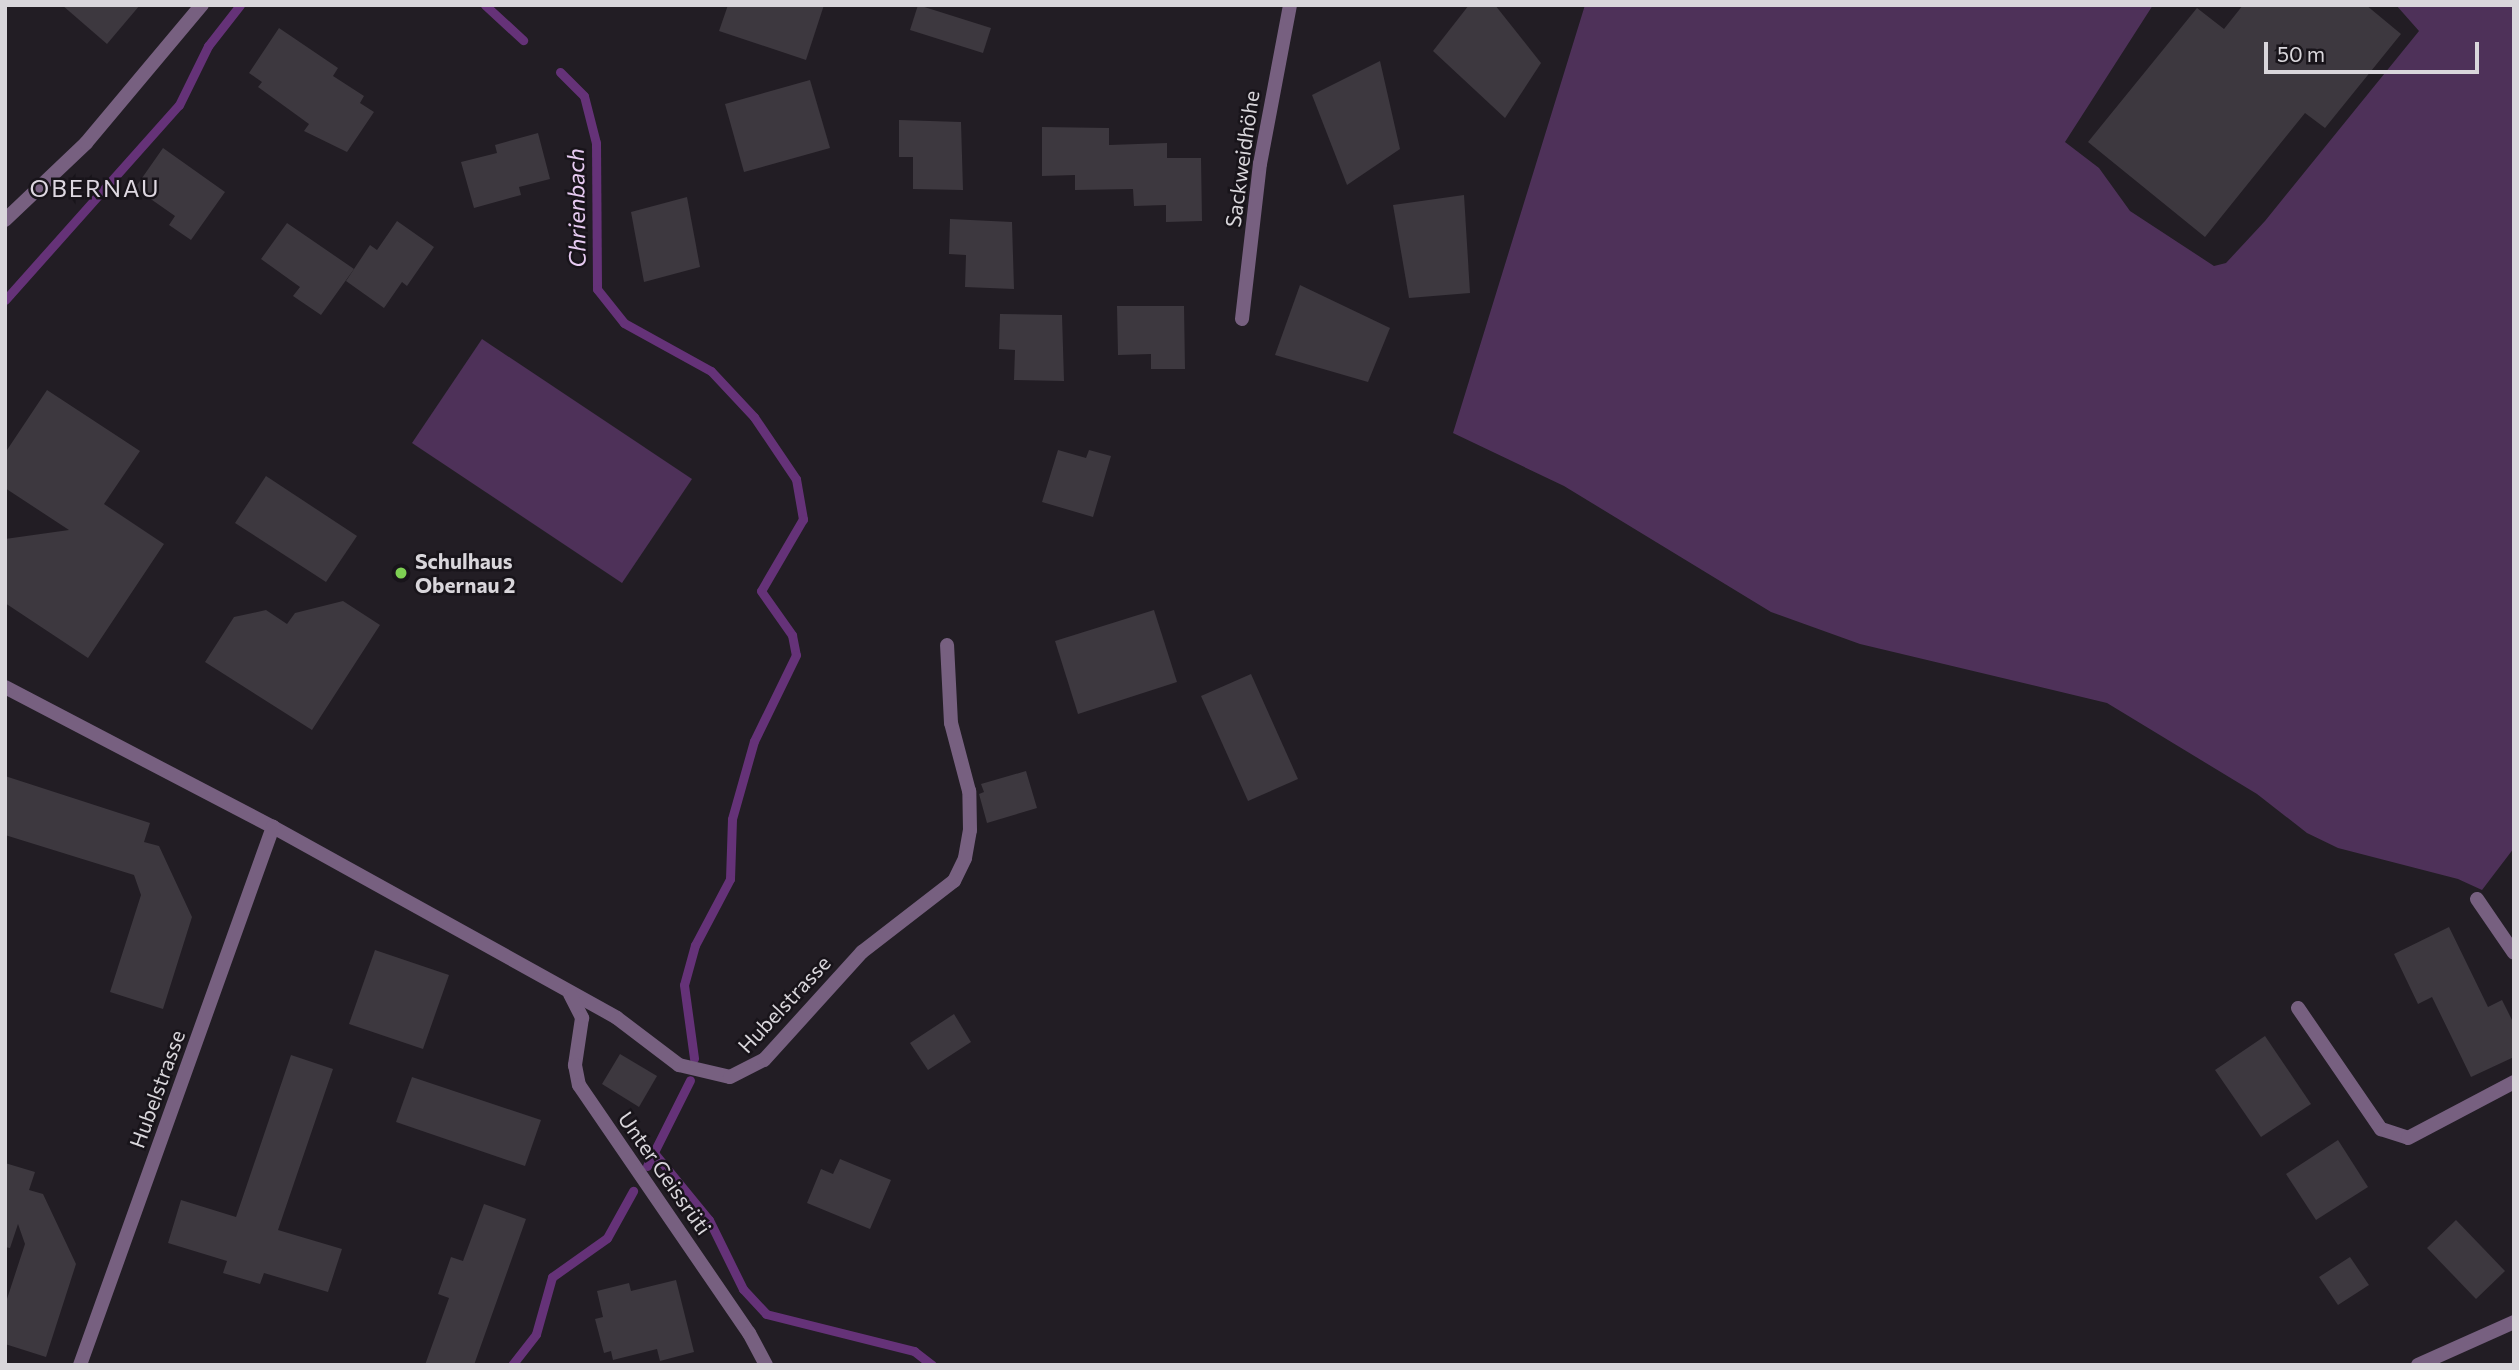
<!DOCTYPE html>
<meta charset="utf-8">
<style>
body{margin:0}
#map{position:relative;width:2519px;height:1370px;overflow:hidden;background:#221d24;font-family:Commissioner,sans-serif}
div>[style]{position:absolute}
.green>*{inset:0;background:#4e3159}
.stream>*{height:9px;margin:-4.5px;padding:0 4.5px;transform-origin:4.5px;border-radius:4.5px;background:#653278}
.building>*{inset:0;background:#3d383f}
.minor>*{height:14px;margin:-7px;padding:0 7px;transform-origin:7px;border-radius:7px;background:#776080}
.tertiary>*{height:14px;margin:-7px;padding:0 7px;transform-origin:7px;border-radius:7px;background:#776080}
.dots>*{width:19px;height:19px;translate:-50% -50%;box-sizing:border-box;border:4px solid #18141a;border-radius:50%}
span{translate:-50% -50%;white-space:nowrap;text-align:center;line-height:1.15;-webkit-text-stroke:5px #18141a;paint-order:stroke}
.street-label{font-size:21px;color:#d9d6db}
.poi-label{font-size:21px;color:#d9d6db;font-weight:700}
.left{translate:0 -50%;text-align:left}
.water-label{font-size:23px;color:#e7cbf2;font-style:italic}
.quarter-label{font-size:24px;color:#ded8e1;letter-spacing:2px}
.frame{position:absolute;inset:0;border:7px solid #d9d6db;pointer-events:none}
.scale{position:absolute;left:2264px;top:42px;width:215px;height:32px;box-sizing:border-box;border:4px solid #d9d6db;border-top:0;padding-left:9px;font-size:21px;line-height:24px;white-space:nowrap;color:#d9d6db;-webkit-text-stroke:5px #18141a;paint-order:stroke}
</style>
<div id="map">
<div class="green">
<i style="clip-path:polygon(1585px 5px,2153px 5px,2065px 142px,2099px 168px,2130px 211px,2214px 266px,2226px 263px,2265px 221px,2419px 31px,2396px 5px,2514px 5px,2514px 848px,2482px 890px,2458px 879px,2338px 848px,2307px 833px,2257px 794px,2107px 703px,1860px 644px,1771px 612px,1564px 486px,1453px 433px)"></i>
<i style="clip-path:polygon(482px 339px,692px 479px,622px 583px,412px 443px)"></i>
</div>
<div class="stream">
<i style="left:485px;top:5px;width:52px;rotate:42.6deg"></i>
<i style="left:560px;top:72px;width:34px;rotate:45deg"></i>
<i style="left:584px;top:96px;width:49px;rotate:75.7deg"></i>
<i style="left:596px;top:143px;width:146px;rotate:89.6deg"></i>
<i style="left:597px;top:289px;width:43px;rotate:51.5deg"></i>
<i style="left:624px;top:323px;width:99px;rotate:28.9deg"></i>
<i style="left:711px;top:371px;width:63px;rotate:46.9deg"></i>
<i style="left:754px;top:417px;width:75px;rotate:55.9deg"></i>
<i style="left:796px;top:479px;width:41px;rotate:80.1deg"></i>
<i style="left:803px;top:519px;width:83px;rotate:120.3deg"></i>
<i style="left:761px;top:591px;width:54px;rotate:54.8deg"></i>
<i style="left:792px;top:635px;width:20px;rotate:79deg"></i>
<i style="left:796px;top:655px;width:96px;rotate:116deg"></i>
<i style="left:754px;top:741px;width:81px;rotate:105.8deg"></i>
<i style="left:732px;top:819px;width:60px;rotate:91.9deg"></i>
<i style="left:730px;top:879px;width:75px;rotate:117.9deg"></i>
<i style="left:695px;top:945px;width:41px;rotate:105.4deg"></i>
<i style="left:684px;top:985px;width:74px;rotate:82.2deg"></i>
<i style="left:5px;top:300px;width:261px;rotate:-48.3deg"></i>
<i style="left:179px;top:105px;width:66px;rotate:-63.8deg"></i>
<i style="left:208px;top:46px;width:52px;rotate:-52deg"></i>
<i style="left:655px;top:1154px;width:85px;rotate:50.7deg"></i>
<i style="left:709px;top:1220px;width:77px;rotate:63.8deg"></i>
<i style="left:743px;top:1289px;width:34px;rotate:47deg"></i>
<i style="left:766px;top:1314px;width:153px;rotate:14deg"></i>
<i style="left:914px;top:1351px;width:23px;rotate:38deg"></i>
<i style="left:647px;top:1166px;width:96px;rotate:-63.4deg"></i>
<i style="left:512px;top:1365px;width:39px;rotate:-52deg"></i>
<i style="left:536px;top:1334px;width:59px;rotate:-74.3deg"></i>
<i style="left:552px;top:1277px;width:67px;rotate:-35.3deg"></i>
<i style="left:607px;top:1238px;width:54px;rotate:-61deg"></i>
</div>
<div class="building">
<i style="clip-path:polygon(62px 5px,140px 5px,107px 44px)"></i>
<i style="clip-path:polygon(728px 5px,824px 5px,806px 60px,719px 31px)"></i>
<i style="clip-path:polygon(918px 5px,991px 28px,983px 53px,910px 30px)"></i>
<i style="clip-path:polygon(1469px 5px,1495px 5px,1541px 63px,1505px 118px,1433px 51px)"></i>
<i style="clip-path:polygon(2243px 5px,2366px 5px,2401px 34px,2325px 128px,2305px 113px,2205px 237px,2088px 142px,2197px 8px,2224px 29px)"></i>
<i style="clip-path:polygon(279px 28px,338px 68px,333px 76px,364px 96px,360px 103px,374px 112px,347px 152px,304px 131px,309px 124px,258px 87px,262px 82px,249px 73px)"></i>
<i style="clip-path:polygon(1380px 61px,1400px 149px,1347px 185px,1312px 95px)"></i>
<i style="clip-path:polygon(810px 80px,830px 148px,744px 172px,725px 104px)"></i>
<i style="clip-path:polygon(899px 120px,961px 122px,963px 190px,913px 189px,913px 157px,899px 157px)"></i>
<i style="clip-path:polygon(1042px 127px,1109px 128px,1109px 145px,1167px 143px,1167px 158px,1201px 158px,1202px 221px,1166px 222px,1166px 205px,1134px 206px,1133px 189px,1075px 190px,1075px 175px,1042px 176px)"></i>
<i style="clip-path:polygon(538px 133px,550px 179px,519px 187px,521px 195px,474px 208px,461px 162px,497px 153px,495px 145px)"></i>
<i style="clip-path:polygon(163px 148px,225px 192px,191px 240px,169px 225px,175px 216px,135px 188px)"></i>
<i style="clip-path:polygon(1464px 195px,1470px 293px,1409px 298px,1393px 205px)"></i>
<i style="clip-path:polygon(687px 197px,700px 267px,644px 282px,631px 212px)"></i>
<i style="clip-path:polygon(950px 219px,1012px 222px,1014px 289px,965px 287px,966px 255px,949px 254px)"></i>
<i style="clip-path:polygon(397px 221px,434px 247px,407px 286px,402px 282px,384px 308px,346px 281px,370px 245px,377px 250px)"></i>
<i style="clip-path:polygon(287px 223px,354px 269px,321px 315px,293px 296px,300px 287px,261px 259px)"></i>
<i style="clip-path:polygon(1300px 285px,1390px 328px,1368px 382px,1275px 355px)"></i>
<i style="clip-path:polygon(1117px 306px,1184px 306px,1185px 369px,1151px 369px,1151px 354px,1118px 355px)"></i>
<i style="clip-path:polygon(1000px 314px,1062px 315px,1064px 381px,1014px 380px,1015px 350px,999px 349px)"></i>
<i style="clip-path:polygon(47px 390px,140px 451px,104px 504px,164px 544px,88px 658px,5px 603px,5px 539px,69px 530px,5px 488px,5px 453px)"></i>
<i style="clip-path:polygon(1058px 450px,1086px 458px,1089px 450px,1111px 456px,1093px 517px,1042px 502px)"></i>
<i style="clip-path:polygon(266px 476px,357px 536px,326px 582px,235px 523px)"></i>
<i style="clip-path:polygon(343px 601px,380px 625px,312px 730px,205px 662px,234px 617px,266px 610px,287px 624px,295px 613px)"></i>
<i style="clip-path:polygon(1154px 610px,1177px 682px,1078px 714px,1055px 641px)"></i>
<i style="clip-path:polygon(1251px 674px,1298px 779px,1248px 801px,1201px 696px)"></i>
<i style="clip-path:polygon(1026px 771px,1037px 808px,987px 823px,979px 794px,984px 792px,981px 784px)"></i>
<i style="clip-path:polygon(5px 776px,150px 823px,144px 842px,159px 846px,192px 917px,163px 1009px,110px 992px,141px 895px,134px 875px,5px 835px)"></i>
<i style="clip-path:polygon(2449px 927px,2488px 1007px,2502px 1000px,2514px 1024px,2514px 1057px,2471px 1077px,2432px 997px,2418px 1004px,2394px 954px)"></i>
<i style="clip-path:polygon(375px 950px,449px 975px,423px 1049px,349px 1024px)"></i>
<i style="clip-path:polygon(954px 1014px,971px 1042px,928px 1070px,910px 1043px)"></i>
<i style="clip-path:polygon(2265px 1036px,2311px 1104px,2261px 1137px,2215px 1070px)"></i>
<i style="clip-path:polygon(620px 1054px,657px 1076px,639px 1107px,602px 1084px)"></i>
<i style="clip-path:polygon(291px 1055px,333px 1069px,278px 1230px,342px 1249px,328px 1292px,264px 1273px,260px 1284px,223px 1273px,227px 1261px,168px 1243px,181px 1200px,236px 1217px)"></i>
<i style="clip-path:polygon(412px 1077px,541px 1120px,525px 1166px,396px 1122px)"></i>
<i style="clip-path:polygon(2338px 1140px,2368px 1187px,2316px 1220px,2286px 1174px)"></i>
<i style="clip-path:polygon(840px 1159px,891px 1180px,870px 1229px,807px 1203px,821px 1169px,833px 1174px)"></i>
<i style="clip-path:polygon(5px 1163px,35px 1172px,29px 1190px,43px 1194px,76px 1264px,46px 1357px,5px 1344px,5px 1305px,25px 1244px,18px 1224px,10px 1248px,5px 1247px)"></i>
<i style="clip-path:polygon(484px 1204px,526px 1219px,474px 1365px,425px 1365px,449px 1298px,438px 1294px,451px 1257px,463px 1261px)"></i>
<i style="clip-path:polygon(2456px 1220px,2505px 1271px,2476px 1299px,2427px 1248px)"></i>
<i style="clip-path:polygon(2350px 1257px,2369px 1285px,2338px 1305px,2319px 1277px)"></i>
<i style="clip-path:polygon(676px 1280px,694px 1352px,660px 1361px,657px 1349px,613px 1360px,611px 1351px,604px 1353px,595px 1319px,603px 1317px,597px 1291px,629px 1283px,631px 1291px)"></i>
</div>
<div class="minor">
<i style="left:1242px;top:319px;width:156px;rotate:-83.4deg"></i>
<i style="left:1260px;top:164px;width:162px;rotate:-79.3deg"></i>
<i style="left:5px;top:687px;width:302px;rotate:27.6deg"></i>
<i style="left:273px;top:827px;width:393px;rotate:29deg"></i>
<i style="left:617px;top:1018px;width:78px;rotate:37.2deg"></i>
<i style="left:679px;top:1065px;width:52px;rotate:13.2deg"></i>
<i style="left:730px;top:1077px;width:38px;rotate:-27deg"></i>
<i style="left:764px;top:1060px;width:146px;rotate:-47.8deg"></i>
<i style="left:862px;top:952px;width:116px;rotate:-37.7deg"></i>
<i style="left:954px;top:881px;width:25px;rotate:-64deg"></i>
<i style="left:965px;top:858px;width:28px;rotate:-80deg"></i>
<i style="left:970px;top:830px;width:39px;rotate:-91deg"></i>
<i style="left:969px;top:791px;width:70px;rotate:-104.8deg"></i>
<i style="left:951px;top:723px;width:78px;rotate:-92.9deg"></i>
<i style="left:2477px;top:899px;width:65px;rotate:55.6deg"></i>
<i style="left:570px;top:994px;width:27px;rotate:63deg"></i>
<i style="left:582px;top:1018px;width:48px;rotate:98.5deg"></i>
<i style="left:575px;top:1065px;width:20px;rotate:79deg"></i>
<i style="left:579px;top:1085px;width:301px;rotate:55.6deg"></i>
<i style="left:749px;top:1333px;width:36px;rotate:62deg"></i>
<i style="left:2298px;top:1008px;width:147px;rotate:55.6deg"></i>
<i style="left:2381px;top:1129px;width:28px;rotate:18deg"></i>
<i style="left:2408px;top:1138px;width:120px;rotate:-27.8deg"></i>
<i style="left:80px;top:1365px;width:572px;rotate:-70.27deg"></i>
<i style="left:2418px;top:1365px;width:105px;rotate:-24.1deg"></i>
</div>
<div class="tertiary">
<i style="left:5px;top:220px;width:112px;rotate:-43.5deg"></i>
<i style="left:86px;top:143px;width:180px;rotate:-50deg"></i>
</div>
<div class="dots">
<i style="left:401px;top:573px;background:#7ed053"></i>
</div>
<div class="street-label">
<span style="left:1242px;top:159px;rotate:-82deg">Sackweidhöhe</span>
<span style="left:784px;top:1004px;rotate:-47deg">Hubelstrasse</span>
<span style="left:157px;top:1089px;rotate:-70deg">Hubelstrasse</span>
<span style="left:665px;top:1173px;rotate:55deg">Unter Geissrüti</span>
</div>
<div class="poi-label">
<span class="left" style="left:415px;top:573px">Schulhaus<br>Obernau 2</span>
</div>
<div class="water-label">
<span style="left:576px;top:208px;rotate:-91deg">Chrienbach</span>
</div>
<div class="quarter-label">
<span style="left:95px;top:188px">OBERNAU</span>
</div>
<div class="frame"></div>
<div class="scale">50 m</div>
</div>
